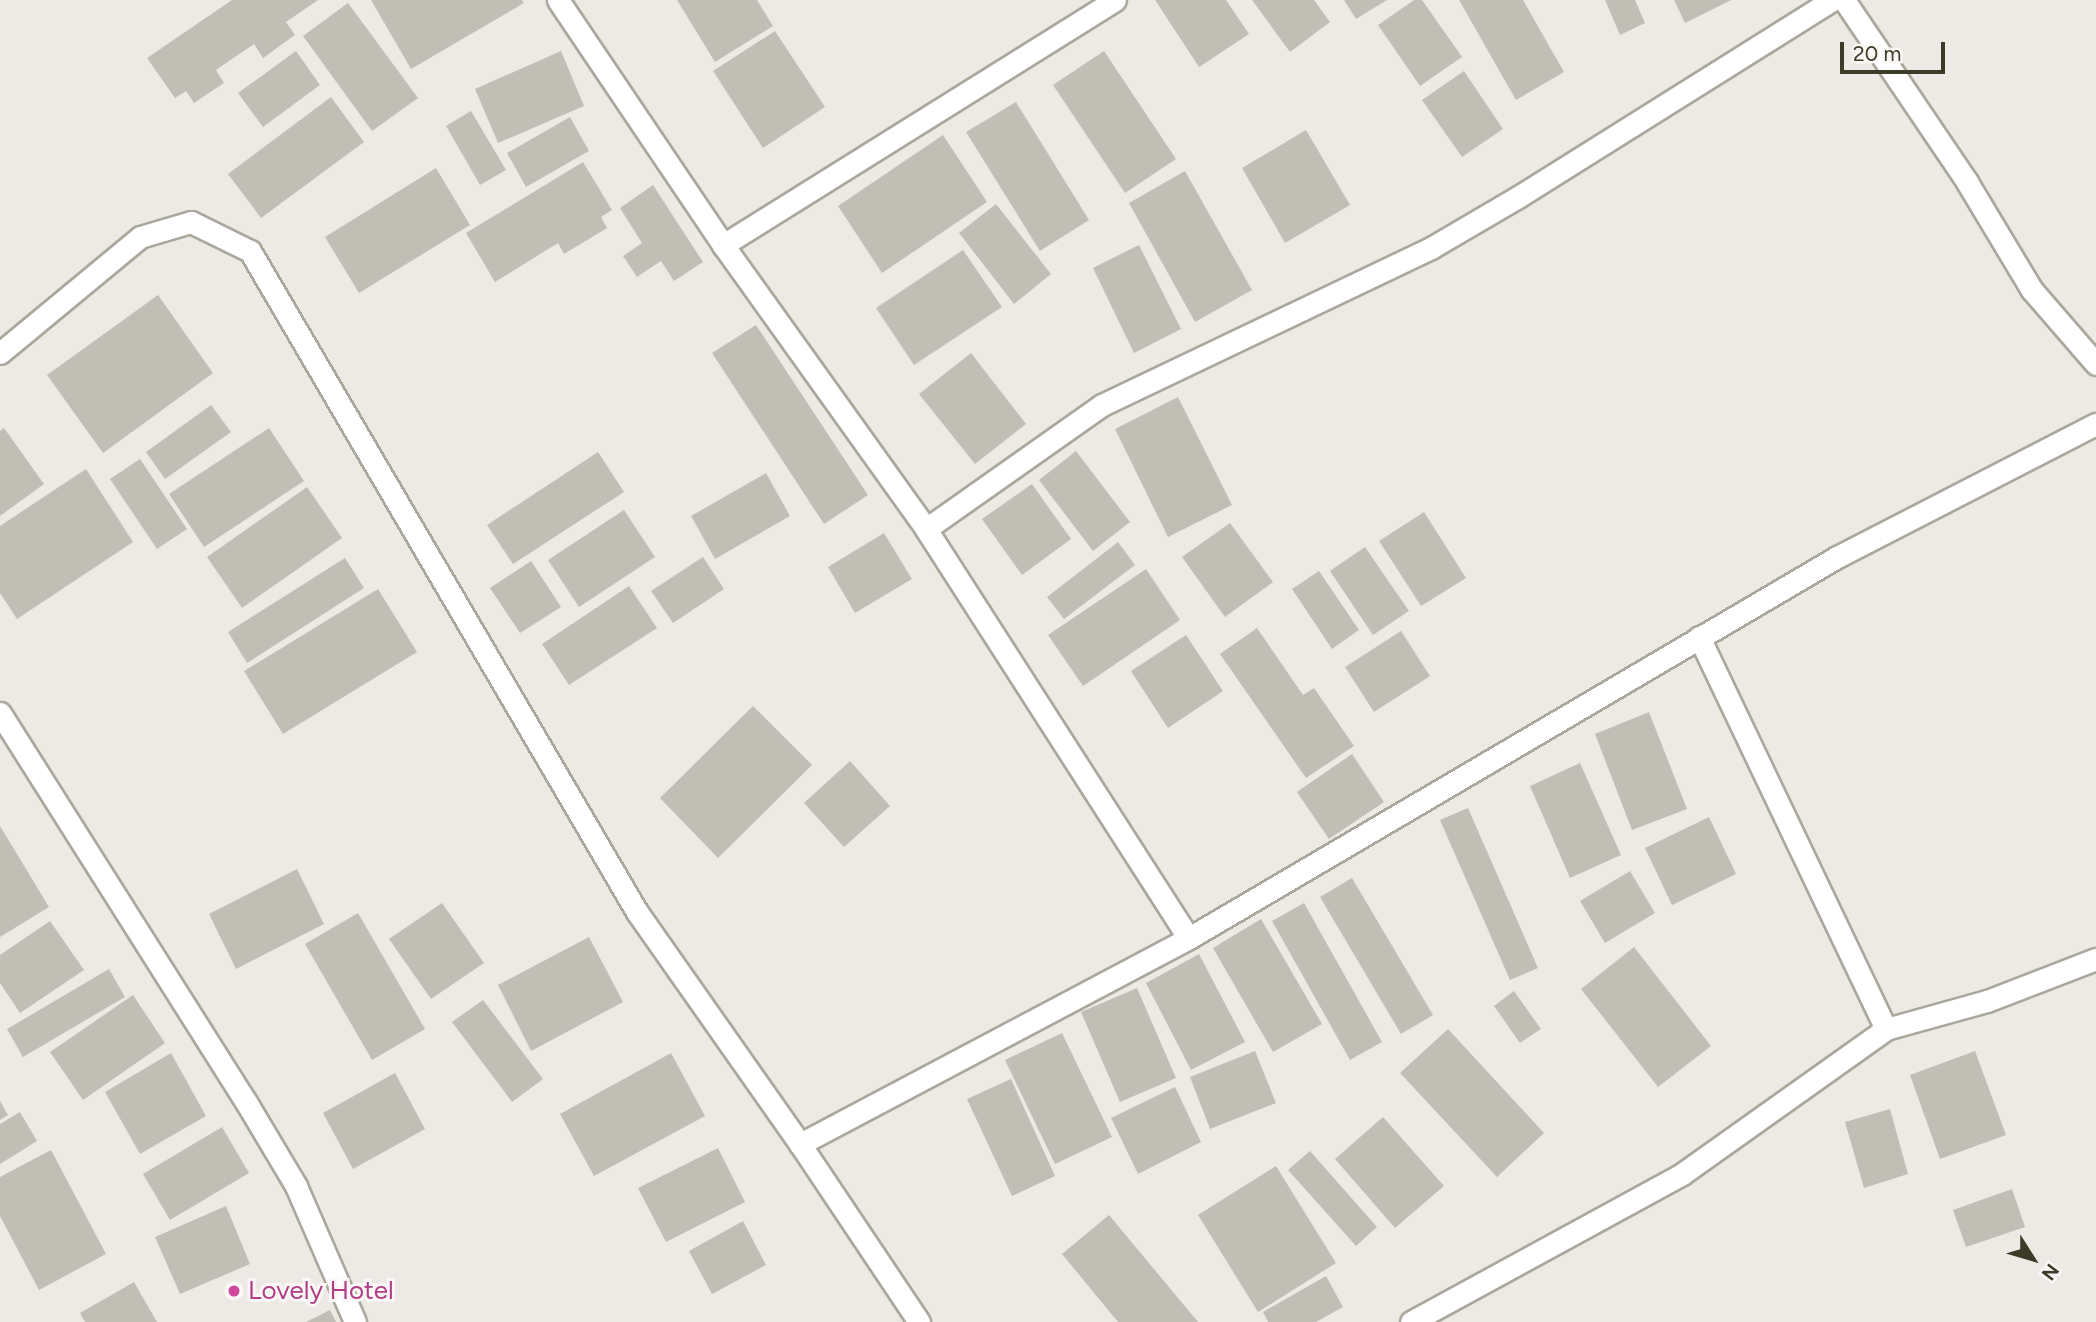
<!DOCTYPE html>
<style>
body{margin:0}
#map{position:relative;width:2096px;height:1322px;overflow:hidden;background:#edeae5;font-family:Figtree,sans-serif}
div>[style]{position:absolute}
.building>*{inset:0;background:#c1beb5}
.roads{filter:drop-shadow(2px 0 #aaa79d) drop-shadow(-2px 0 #aaa79d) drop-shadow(0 2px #aaa79d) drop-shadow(0 -2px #aaa79d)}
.minor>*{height:21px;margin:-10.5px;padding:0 10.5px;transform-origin:10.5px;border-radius:10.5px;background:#fff}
.dots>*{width:19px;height:19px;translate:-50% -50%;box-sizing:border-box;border:4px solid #f9f8f6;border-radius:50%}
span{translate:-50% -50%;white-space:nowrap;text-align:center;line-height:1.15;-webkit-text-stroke:6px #f9f8f6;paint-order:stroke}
.hotel-label{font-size:26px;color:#b23c85}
.left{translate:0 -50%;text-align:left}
.north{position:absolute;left:1998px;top:1224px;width:70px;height:70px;-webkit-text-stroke:5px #f9f8f6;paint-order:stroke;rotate:127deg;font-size:19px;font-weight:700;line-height:28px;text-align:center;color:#3d3a27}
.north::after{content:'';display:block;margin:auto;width:24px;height:32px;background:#3d3a27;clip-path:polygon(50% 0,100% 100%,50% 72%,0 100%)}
.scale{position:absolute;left:1840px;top:42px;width:105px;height:32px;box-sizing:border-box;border:4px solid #3d3a27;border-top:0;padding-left:9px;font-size:21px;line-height:24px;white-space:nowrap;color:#3d3a27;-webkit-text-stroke:5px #f9f8f6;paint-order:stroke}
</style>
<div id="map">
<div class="building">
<i style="clip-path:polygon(232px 0,318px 0,286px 22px,295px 35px,263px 58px,254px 44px,216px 70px,224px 83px,194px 103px,186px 91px,175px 98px,147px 58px)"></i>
<i style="clip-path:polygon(371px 0,522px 0,524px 3px,411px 69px)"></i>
<i style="clip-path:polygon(677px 0,757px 0,773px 26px,715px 62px)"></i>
<i style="clip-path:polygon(1155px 0,1226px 0,1249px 34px,1199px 67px)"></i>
<i style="clip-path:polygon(1252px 0,1314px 0,1330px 22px,1290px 52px)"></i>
<i style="clip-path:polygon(1344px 0,1387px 0,1356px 19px)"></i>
<i style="clip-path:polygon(1414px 0,1422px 0,1462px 57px,1420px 86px,1378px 25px)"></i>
<i style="clip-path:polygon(1459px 0,1523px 0,1564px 72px,1516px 100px)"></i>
<i style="clip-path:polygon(1605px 0,1635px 0,1645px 23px,1620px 35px)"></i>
<i style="clip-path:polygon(1674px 0,1731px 0,1685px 23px)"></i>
<i style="clip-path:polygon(348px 3px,418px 98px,372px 131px,303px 36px)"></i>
<i style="clip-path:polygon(775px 31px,825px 107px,763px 148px,713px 71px)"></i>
<i style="clip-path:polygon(296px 51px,320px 85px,263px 127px,238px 93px)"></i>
<i style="clip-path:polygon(561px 51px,584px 106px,498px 143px,475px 89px)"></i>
<i style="clip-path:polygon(1104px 51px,1176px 159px,1125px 193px,1053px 85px)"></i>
<i style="clip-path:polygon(1464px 71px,1503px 129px,1462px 157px,1422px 100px)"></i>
<i style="clip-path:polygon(331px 97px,364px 142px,261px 218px,228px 174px)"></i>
<i style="clip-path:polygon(1016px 102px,1089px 220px,1040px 251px,966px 132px)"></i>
<i style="clip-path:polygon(471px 111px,506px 170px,480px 185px,446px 126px)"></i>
<i style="clip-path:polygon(570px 117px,589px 151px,526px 187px,507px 153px)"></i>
<i style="clip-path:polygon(1306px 130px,1350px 205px,1285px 243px,1242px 168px)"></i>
<i style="clip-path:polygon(943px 135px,987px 202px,882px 273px,838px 206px)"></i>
<i style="clip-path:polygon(583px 162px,612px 210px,601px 217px,607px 228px,564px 254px,558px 243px,495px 282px,466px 233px)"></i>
<i style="clip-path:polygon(436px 168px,470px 225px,359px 293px,325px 237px)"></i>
<i style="clip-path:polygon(1185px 171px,1252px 290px,1195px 322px,1129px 203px)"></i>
<i style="clip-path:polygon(653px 185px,703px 262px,674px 281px,661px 261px,637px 277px,623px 256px,642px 243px,620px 208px)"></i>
<i style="clip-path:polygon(996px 204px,1051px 274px,1014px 304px,959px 233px)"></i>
<i style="clip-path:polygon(1139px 245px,1181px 329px,1134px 353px,1093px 268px)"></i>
<i style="clip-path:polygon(963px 250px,1002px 307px,914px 365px,876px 308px)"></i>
<i style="clip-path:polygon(158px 295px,213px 373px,103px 453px,47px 375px)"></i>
<i style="clip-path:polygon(756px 325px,868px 495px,824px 524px,712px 353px)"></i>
<i style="clip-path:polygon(971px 353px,1026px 424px,975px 464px,919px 394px)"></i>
<i style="clip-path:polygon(1178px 397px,1232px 505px,1168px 537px,1115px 429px)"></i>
<i style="clip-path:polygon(211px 405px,231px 432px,165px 479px,146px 452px)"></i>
<i style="clip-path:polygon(4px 428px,44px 484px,0 516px,0 431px)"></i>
<i style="clip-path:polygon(269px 428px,304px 481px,204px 547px,169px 494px)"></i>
<i style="clip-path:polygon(1076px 451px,1130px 522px,1093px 551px,1039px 480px)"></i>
<i style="clip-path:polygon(598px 452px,624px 492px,513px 564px,487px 525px)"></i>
<i style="clip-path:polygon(140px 459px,187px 529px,157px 549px,110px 479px)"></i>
<i style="clip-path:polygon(86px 469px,133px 542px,17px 619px,0 593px,0 526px)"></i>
<i style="clip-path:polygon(766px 473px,790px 516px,715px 559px,691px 516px)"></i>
<i style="clip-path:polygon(1032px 484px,1071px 539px,1022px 575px,982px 519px)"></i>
<i style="clip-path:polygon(307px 487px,342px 538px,242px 608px,207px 557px)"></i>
<i style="clip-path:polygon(624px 510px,655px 557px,579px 607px,548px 560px)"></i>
<i style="clip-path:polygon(1424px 512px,1466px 578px,1421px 606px,1379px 541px)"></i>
<i style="clip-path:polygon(1230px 523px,1273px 582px,1225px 617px,1182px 557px)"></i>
<i style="clip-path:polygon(884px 533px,912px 579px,855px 613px,828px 567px)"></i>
<i style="clip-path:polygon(1118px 542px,1135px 565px,1064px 619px,1047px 597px)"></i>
<i style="clip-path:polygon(1365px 547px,1409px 611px,1373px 635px,1330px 571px)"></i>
<i style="clip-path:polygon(703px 557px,724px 589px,673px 623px,651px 591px)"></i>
<i style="clip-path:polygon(345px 558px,364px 588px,247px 663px,228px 632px)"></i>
<i style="clip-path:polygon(531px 561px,561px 607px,520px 633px,490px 588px)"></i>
<i style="clip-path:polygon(1146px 569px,1180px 620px,1083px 686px,1048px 635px)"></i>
<i style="clip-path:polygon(1319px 571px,1359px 630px,1332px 649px,1292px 589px)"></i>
<i style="clip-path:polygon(629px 586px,657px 628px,569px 685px,542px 644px)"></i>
<i style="clip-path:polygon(378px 589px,417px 652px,283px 734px,244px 671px)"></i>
<i style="clip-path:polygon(1257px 628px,1303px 695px,1314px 688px,1354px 746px,1306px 778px,1220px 654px)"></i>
<i style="clip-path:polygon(1401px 631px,1430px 676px,1374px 712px,1345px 667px)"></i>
<i style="clip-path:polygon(1186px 635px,1223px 691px,1168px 728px,1131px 671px)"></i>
<i style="clip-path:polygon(753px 706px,812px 765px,718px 858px,660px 798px)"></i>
<i style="clip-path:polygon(1649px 712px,1687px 809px,1632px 830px,1595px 734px)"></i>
<i style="clip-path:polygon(1352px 754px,1384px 802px,1329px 839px,1297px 792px)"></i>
<i style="clip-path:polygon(850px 761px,890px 806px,844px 847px,804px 803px)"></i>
<i style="clip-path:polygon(1580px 763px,1621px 855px,1570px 878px,1530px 786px)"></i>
<i style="clip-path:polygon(1468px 808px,1538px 968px,1510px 980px,1440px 820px)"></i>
<i style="clip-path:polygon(1709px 817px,1736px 874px,1672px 905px,1645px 848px)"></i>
<i style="clip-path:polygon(0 826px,49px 907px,0 937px)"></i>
<i style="clip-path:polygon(297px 869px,324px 924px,236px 969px,209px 914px)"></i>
<i style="clip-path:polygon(1630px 871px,1655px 913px,1605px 943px,1580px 901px)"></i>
<i style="clip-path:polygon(1352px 878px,1433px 1015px,1401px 1034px,1320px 897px)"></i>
<i style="clip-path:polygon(442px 903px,484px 963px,431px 999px,389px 939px)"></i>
<i style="clip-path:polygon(1304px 903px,1382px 1042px,1350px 1060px,1272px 921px)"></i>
<i style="clip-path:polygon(358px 913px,425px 1029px,372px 1060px,305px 944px)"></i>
<i style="clip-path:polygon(1261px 919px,1322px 1024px,1273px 1052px,1213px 948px)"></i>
<i style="clip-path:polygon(50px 921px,84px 970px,20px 1013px,0 983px,0 955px)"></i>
<i style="clip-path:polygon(589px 937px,623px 1002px,531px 1051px,498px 985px)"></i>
<i style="clip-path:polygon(1634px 947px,1711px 1046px,1658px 1087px,1581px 989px)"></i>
<i style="clip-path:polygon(1199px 954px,1245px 1042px,1191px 1070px,1146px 983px)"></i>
<i style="clip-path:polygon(109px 969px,125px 997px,23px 1057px,7px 1029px)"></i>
<i style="clip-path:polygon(1137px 988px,1176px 1078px,1120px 1102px,1081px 1012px)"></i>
<i style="clip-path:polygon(1514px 991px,1541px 1029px,1520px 1043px,1494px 1006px)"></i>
<i style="clip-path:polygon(133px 995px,165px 1043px,83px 1100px,50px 1052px)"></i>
<i style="clip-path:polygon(483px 1000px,543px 1079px,512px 1102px,452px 1022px)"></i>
<i style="clip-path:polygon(1448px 1029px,1544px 1133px,1497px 1177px,1400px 1073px)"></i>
<i style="clip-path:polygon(1062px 1033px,1112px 1137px,1055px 1164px,1005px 1060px)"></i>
<i style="clip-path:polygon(1255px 1051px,1276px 1103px,1210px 1129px,1190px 1077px)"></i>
<i style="clip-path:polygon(1975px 1051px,2006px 1135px,1940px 1159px,1910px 1075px)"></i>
<i style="clip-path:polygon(171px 1053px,206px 1116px,140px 1154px,105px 1092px)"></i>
<i style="clip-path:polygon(671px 1053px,705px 1116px,594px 1176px,560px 1114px)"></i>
<i style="clip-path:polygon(395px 1073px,425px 1129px,353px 1169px,323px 1113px)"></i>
<i style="clip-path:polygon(1011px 1079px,1055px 1176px,1012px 1196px,967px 1099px)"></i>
<i style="clip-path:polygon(1175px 1087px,1201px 1142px,1138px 1174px,1111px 1118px)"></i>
<i style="clip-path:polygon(0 1101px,8px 1115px,0 1120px)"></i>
<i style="clip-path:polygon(1890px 1109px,1908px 1174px,1864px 1188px,1845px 1122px)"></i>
<i style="clip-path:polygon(20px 1112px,37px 1141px,0 1164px,0 1124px)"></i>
<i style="clip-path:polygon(1383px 1117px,1444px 1186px,1395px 1228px,1335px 1159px)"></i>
<i style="clip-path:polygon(222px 1127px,249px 1173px,170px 1220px,143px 1174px)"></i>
<i style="clip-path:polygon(718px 1148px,745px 1202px,666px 1242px,638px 1188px)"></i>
<i style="clip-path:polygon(51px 1150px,106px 1254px,39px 1290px,0 1216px,0 1177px)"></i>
<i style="clip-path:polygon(1310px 1151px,1377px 1227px,1356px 1246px,1288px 1170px)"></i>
<i style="clip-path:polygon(1276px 1166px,1336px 1263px,1258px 1312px,1198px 1215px)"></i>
<i style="clip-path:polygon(2012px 1189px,2025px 1227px,1966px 1247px,1953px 1210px)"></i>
<i style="clip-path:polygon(226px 1206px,250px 1264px,180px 1294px,155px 1237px)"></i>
<i style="clip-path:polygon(1109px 1215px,1198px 1322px,1118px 1322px,1062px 1254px)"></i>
<i style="clip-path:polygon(743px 1221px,766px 1265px,712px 1294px,689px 1251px)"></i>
<i style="clip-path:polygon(1326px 1276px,1343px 1307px,1316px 1322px,1268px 1322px,1263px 1312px)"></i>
<i style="clip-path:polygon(134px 1282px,157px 1322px,85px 1322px,80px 1313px)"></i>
<i style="clip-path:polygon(330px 1310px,336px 1322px,306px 1322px)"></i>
</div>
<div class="roads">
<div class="minor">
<i style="left:558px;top:0;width:295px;rotate:56deg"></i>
<i style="left:723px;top:245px;width:349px;rotate:54.4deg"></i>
<i style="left:926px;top:529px;width:486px;rotate:57.3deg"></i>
<i style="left:1844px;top:0;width:220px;rotate:55.9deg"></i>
<i style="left:1967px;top:182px;width:126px;rotate:59deg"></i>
<i style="left:2032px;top:290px;width:98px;rotate:49.1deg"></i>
<i style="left:723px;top:245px;width:462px;rotate:-32deg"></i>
<i style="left:0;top:353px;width:182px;rotate:-39.6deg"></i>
<i style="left:140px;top:237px;width:53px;rotate:-16.4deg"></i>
<i style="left:191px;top:222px;width:66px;rotate:26.2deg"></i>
<i style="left:250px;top:251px;width:766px;rotate:59.65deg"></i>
<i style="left:637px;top:912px;width:284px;rotate:54.9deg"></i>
<i style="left:800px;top:1144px;width:214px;rotate:56.2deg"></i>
<i style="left:926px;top:529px;width:215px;rotate:-35.2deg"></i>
<i style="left:1102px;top:405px;width:365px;rotate:-25.5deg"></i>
<i style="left:1431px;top:248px;width:101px;rotate:-30.4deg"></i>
<i style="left:1518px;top:197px;width:371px;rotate:-32.1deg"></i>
<i style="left:1699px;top:637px;width:434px;rotate:64.5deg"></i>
<i style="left:0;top:713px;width:460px;rotate:57.7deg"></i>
<i style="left:246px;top:1102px;width:98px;rotate:59.2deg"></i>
<i style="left:296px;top:1186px;width:148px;rotate:66.5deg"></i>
<i style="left:800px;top:1144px;width:440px;rotate:-27.9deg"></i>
<i style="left:1189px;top:938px;width:752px;rotate:-30.45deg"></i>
<i style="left:1837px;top:557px;width:291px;rotate:-27.2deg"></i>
<i style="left:1411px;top:1322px;width:309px;rotate:-28.6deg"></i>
<i style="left:1682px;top:1174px;width:250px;rotate:-35.4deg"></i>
<i style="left:1886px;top:1029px;width:105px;rotate:-15.5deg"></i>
<i style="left:1987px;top:1001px;width:117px;rotate:-21.1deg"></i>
</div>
</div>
<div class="dots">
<i style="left:234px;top:1291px;background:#d1479c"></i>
</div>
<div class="hotel-label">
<span class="left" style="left:248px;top:1291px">Lovely Hotel</span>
</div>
<div class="north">N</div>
<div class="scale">20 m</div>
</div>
